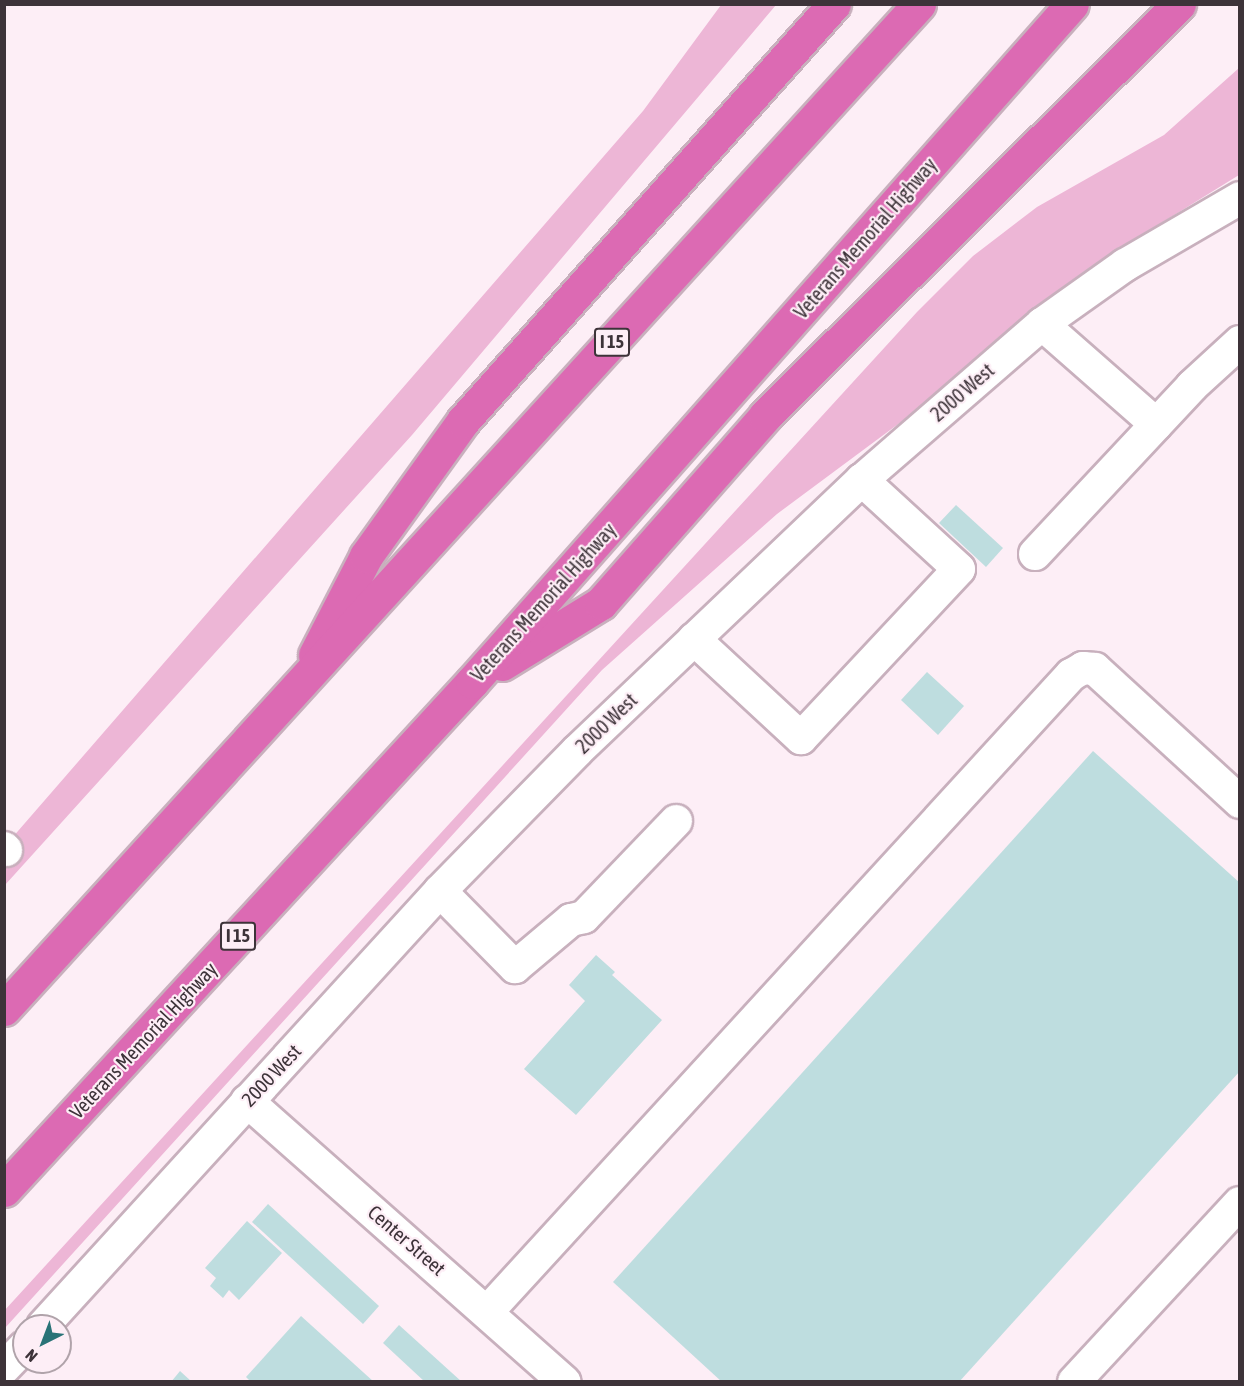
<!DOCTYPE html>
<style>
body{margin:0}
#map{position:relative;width:1244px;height:1386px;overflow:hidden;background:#fdeef6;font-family:"Asap Condensed",sans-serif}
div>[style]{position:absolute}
.green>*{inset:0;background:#edb6d6}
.building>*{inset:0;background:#bedddf}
.roads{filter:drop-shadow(2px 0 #c8b0bd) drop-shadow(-2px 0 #c8b0bd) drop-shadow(0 2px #c8b0bd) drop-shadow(0 -2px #c8b0bd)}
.minor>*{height:32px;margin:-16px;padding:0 16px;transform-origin:16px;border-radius:16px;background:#fff}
.highway>*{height:33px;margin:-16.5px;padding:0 16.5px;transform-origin:16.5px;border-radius:16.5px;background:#dc6ab3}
span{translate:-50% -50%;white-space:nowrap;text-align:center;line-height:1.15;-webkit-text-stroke:4.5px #fdeef6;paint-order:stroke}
.shield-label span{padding:2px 4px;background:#fdeef6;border:2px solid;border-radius:4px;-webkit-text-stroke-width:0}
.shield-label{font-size:18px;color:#3d3339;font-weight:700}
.street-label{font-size:20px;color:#3d3339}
.frame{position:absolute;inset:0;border:6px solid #3d3339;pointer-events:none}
.north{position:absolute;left:12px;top:1314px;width:60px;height:60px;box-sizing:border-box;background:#fdeef6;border:2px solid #b0a3aa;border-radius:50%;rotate:222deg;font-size:16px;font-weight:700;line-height:24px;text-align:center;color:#3d3339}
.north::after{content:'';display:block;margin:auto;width:21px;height:27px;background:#297377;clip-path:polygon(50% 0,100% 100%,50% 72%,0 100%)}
</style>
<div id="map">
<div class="green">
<i style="clip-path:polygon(721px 5px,776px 5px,412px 435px,5px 885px,5px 846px,643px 111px)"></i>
<i style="clip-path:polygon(1239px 68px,1239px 175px,1108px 256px,1012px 327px,909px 416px,777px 514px,602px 670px,5px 1328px,4px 1311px,917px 312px,973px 256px,1037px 207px,1164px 135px)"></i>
</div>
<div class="building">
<i style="clip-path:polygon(956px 505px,1003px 548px,986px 567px,939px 523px)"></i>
<i style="clip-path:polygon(927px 672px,964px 706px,938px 735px,901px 700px)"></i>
<i style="clip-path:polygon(1093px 751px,1240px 883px,1240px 1071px,959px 1382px,722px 1382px,613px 1282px)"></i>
<i style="clip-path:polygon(596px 955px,615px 972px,612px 975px,662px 1020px,576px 1115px,524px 1069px,585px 1001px,569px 985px)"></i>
<i style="clip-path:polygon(268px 1204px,379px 1306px,363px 1324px,252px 1222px)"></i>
<i style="clip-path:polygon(247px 1221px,282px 1253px,239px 1300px,229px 1290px,223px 1298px,210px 1286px,216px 1278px,205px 1268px)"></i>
<i style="clip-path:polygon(301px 1316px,374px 1382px,251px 1382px,246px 1377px)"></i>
<i style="clip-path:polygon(399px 1325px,462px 1382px,425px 1382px,383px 1343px)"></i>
<i style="clip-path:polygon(180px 1371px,192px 1382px,171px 1382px)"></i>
</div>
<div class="roads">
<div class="minor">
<i style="left:1042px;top:324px;width:152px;rotate:41.3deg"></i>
<i style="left:1035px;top:554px;width:230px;rotate:-46.9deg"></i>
<i style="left:1192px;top:386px;width:65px;rotate:-42.5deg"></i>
<i style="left:694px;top:639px;width:146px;rotate:42.8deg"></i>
<i style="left:801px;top:738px;width:231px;rotate:-46.9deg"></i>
<i style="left:959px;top:569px;width:132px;rotate:-137.5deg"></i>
<i style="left:4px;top:848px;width:3px;rotate:45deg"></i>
<i style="left:440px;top:891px;width:107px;rotate:45.4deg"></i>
<i style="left:515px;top:967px;width:73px;rotate:-40deg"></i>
<i style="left:571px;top:920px;width:13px;rotate:-13deg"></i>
<i style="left:584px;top:917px;width:133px;rotate:-46.2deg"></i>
<i style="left:247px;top:1101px;width:424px;rotate:41.5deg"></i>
<i style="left:488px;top:1311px;width:863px;rotate:-47.49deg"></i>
<i style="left:1071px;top:675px;width:14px;rotate:-30deg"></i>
<i style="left:1083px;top:668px;width:12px;rotate:5deg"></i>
<i style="left:1095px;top:669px;width:197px;rotate:42.5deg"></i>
<i style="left:43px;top:1326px;width:589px;rotate:-47.62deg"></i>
<i style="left:440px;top:891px;width:196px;rotate:-45.6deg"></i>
<i style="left:577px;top:751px;width:393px;rotate:-43.6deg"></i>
<i style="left:862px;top:480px;width:238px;rotate:-40.9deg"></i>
<i style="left:1042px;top:324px;width:102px;rotate:-35.4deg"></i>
<i style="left:1125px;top:265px;width:133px;rotate:-30.2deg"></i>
<i style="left:4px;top:1368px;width:29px;rotate:-46deg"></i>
<i style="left:1074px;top:1382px;width:244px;rotate:-47.2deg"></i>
</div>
<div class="highway">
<i style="left:315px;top:655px;width:111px;rotate:-62.7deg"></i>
<i style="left:366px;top:556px;width:166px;rotate:-54.3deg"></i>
<i style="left:463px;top:421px;width:558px;rotate:-48.34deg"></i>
<i style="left:502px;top:664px;width:116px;rotate:-31.6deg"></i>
<i style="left:601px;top:603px;width:249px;rotate:-48.7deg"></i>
<i style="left:765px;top:416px;width:584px;rotate:-44.86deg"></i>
<i style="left:4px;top:1009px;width:1359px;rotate:-47.68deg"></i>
<i style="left:4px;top:1190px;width:691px;rotate:-47.35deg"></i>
<i style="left:472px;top:682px;width:905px;rotate:-48.49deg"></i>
</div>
</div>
<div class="shield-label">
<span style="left:612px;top:342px">I 15</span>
<span style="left:238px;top:936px">I 15</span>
</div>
<div class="street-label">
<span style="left:865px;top:238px;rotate:-49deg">Veterans Memorial Highway</span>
<span style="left:962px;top:392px;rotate:-41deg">2000 West</span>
<span style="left:543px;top:602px;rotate:-48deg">Veterans Memorial Highway</span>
<span style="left:606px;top:723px;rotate:-44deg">2000 West</span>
<span style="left:143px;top:1040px;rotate:-47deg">Veterans Memorial Highway</span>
<span style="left:271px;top:1075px;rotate:-47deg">2000 West</span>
<span style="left:407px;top:1240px;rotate:41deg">Center Street</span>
</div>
<div class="frame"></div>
<div class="north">N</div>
</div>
